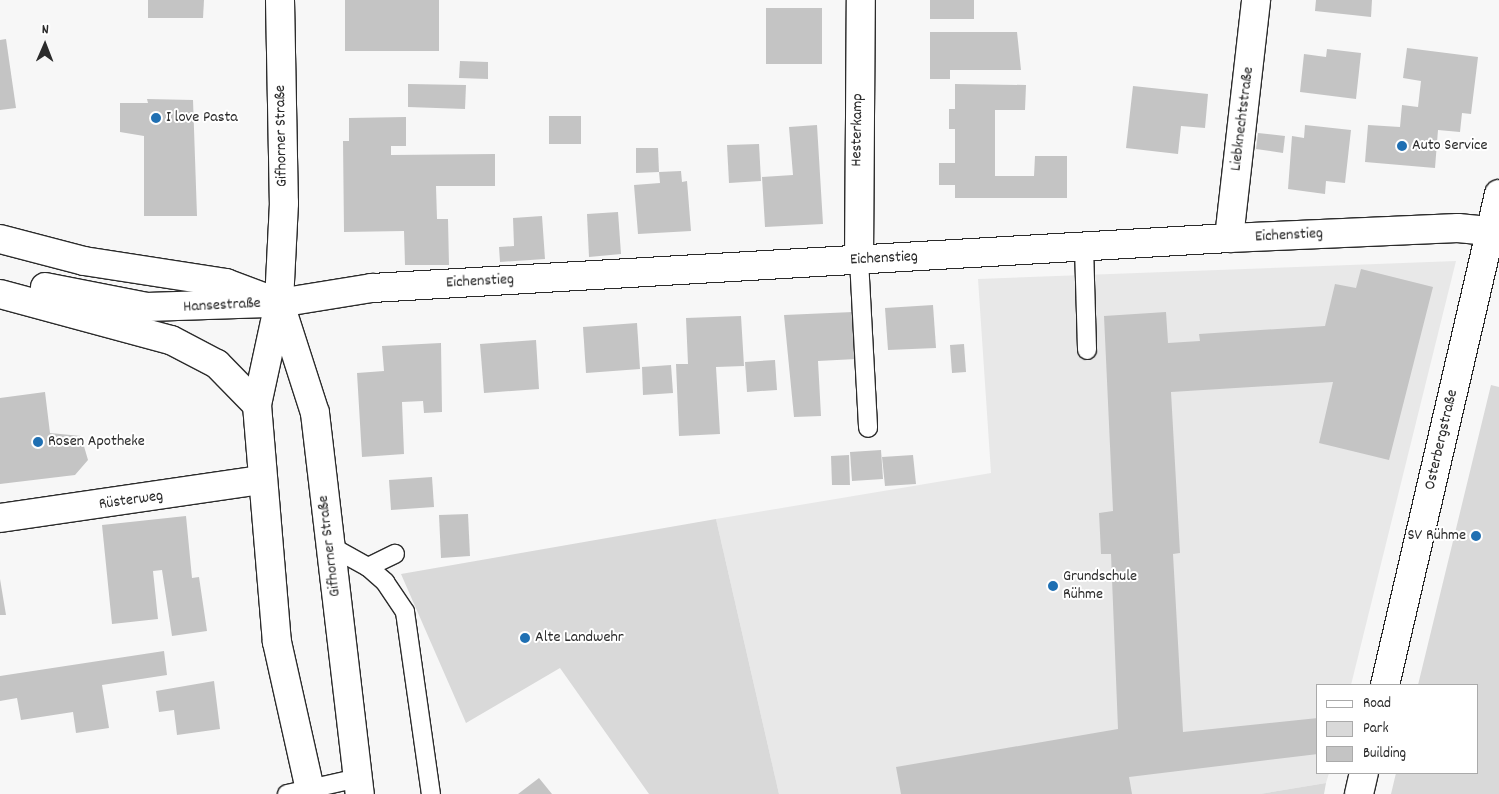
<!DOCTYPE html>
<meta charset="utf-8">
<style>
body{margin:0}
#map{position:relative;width:1499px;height:794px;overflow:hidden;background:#f7f7f7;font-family:Dekko,sans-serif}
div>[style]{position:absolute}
.built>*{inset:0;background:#e8e8e8}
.green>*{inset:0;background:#d9d9d9}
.building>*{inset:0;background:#c4c4c4}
.roads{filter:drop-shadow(1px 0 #2b2b2b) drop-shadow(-1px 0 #2b2b2b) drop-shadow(0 1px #2b2b2b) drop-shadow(0 -1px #2b2b2b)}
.service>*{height:18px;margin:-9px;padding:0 9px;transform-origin:9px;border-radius:9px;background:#fff}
.minor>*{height:28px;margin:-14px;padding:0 14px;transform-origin:14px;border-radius:14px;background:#fff}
.secondary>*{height:28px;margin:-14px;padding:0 14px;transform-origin:14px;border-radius:14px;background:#fff}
.dots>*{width:14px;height:14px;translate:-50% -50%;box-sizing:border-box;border:2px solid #fff;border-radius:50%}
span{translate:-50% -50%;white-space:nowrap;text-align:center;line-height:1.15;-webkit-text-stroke:4px #fff;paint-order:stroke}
.poi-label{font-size:16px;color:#2b2b2b}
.left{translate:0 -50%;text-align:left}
.right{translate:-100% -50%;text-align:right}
.street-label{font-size:16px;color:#2b2b2b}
.legend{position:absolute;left:1316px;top:684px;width:162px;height:90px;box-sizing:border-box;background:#fff;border:1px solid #aaa;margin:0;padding:6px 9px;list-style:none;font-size:15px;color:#2b2b2b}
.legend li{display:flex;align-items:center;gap:10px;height:25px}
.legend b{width:25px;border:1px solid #aaa}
.north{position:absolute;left:20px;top:20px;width:50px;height:50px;-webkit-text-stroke:4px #fff;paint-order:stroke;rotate:1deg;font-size:14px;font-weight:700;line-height:20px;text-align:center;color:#2b2b2b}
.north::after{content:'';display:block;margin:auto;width:18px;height:22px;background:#2b2b2b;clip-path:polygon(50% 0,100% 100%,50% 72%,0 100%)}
</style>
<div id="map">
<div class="built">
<i style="clip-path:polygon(1456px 261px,1351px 685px,1318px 685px,1318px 773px,1329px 773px,1326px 783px,1260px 794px,779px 794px,716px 519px,991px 473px,978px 279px)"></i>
</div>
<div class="green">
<i style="clip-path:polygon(1491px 385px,1499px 387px,1499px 794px,1391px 794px,1396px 773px,1478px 773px,1478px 685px,1418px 685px)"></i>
<i style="clip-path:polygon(716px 519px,779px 794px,649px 794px,560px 668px,466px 723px,401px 574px)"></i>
<i style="clip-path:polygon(1326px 783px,1324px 794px,1260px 794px)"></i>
</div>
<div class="building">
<i style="clip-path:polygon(148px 0,204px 0,203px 18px,148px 18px)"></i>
<i style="clip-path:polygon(345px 0,439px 0,439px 51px,345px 51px)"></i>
<i style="clip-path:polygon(930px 0,974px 0,974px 19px,930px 19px)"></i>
<i style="clip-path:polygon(1316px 0,1372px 0,1371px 17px,1315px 11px)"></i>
<i style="clip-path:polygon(766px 8px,822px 8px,822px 64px,766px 64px)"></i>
<i style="clip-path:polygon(930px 32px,1017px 32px,1021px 70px,950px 70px,950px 79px,930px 79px)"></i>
<i style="clip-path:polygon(6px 39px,16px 108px,0 110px,0 40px)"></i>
<i style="clip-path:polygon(1407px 48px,1478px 57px,1471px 114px,1462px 113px,1460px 132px,1438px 130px,1435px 168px,1365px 162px,1368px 125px,1400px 127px,1402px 105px,1418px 107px,1421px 81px,1403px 78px)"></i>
<i style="clip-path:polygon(1327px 49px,1361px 53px,1356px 99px,1300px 92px,1304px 54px,1326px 57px)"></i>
<i style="clip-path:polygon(460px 61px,488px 62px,488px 79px,459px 78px)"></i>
<i style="clip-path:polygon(408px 84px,466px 85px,465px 109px,408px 107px)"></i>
<i style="clip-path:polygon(955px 84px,1026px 85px,1025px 110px,995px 110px,995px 176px,1034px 176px,1035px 156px,1067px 156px,1067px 198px,955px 198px,955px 185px,939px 185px,939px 163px,955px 163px,955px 129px,949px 129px,949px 109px,955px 109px)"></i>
<i style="clip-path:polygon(1133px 86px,1208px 94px,1205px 128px,1181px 126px,1178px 154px,1126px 148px)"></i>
<i style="clip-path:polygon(147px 99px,193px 100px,197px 216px,144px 216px,144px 136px,120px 132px,120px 103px,148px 103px)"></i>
<i style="clip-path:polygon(549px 116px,581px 116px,581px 144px,549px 144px)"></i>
<i style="clip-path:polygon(406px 117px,406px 146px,391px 146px,391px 155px,495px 154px,495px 186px,436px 186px,437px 219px,448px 219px,449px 265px,405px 265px,404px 231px,344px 232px,343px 141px,349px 141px,349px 118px)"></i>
<i style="clip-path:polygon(817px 125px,823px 224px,765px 227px,762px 177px,793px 175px,789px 127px)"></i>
<i style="clip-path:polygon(1305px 125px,1351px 130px,1345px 183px,1326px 181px,1325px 194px,1288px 189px,1292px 136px,1304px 138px)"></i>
<i style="clip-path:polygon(1258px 133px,1285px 136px,1283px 153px,1256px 149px)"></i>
<i style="clip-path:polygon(759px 144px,761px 181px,729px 183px,727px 145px)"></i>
<i style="clip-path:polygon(636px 148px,658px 148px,659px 172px,636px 173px)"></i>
<i style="clip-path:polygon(681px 171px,682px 182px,687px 181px,691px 231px,638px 234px,634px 185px,660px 183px,659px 172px)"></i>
<i style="clip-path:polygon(618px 212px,621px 254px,589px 257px,587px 214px)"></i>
<i style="clip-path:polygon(542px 216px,545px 259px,500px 262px,499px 247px,514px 246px,513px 218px)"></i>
<i style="clip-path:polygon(1361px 269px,1433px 287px,1389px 460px,1319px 443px,1333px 382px,1171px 392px,1180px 553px,1173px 554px,1183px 732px,1318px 718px,1318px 754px,1129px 777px,1132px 794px,901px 794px,896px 767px,1118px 729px,1111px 554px,1101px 554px,1100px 533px,1099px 513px,1113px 511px,1104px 316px,1166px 312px,1168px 343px,1200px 341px,1199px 334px,1325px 326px,1335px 284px,1356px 288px)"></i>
<i style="clip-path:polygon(933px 305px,936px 348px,888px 350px,885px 308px)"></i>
<i style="clip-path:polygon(853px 312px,856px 359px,818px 361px,821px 416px,794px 417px,784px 315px)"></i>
<i style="clip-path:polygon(741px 316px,744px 366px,716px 367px,720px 434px,679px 436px,676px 364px,688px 364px,686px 318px)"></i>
<i style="clip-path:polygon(637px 323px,640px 369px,586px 373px,583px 327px)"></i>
<i style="clip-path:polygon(536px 340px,539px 389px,484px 393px,480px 344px)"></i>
<i style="clip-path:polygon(441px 343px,442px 412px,424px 413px,423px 401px,402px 402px,404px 454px,362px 457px,357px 373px,384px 371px,382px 346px)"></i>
<i style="clip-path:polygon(964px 344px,966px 372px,952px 373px,950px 345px)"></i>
<i style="clip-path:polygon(775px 360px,777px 390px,747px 392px,745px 362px)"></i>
<i style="clip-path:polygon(671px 365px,673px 393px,643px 395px,642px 367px)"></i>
<i style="clip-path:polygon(45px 392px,50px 433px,81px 436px,88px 460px,75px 475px,0 484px,0 398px)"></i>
<i style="clip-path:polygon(881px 450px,883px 479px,852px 481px,850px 452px)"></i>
<i style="clip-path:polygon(849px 455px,850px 485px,832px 485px,831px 456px)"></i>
<i style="clip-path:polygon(913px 455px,916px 484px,885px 486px,882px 457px)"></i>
<i style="clip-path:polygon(432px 477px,434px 507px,391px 510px,389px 480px)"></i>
<i style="clip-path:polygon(468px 514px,470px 556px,441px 558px,439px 515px)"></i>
<i style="clip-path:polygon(186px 516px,192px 578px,199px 577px,207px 631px,172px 636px,162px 570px,153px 571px,158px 619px,112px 624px,102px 525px)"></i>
<i style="clip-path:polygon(0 579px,6px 615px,0 615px)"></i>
<i style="clip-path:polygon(164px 651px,167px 675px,102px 685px,109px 728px,76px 733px,73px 712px,21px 720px,17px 698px,0 701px,0 676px)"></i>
<i style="clip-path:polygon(214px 681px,220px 729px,177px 735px,174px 710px,159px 712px,156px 691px)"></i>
<i style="clip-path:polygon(539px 778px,552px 794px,518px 794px)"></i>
</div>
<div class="roads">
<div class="service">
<i style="left:1084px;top:247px;width:103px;rotate:88.3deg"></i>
<i style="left:859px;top:260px;width:168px;rotate:86.9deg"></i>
<i style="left:330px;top:546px;width:43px;rotate:28.9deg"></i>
<i style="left:368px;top:567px;width:23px;rotate:41deg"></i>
<i style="left:385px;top:582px;width:36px;rotate:56deg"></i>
<i style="left:405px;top:612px;width:184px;rotate:81.9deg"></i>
<i style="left:368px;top:567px;width:30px;rotate:-26deg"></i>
<i style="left:287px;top:794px;width:73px;rotate:-12.7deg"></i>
</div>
<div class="minor">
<i style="left:1229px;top:238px;width:240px;rotate:-83.5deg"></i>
<i style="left:859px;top:260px;width:260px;rotate:-89.6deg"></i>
<i style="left:279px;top:303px;width:94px;rotate:-9.2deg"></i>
<i style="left:372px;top:288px;width:858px;rotate:-3.34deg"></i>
<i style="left:1229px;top:238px;width:229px;rotate:-2.5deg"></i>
<i style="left:1458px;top:228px;width:41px;rotate:5.6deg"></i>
<i style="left:0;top:518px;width:264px;rotate:-8.3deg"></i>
<i style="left:1385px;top:685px;width:504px;rotate:-76.93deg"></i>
<i style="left:1359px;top:794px;width:22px;rotate:-77deg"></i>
</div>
<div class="secondary">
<i style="left:280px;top:0;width:203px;rotate:88.9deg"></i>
<i style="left:284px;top:203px;width:100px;rotate:92.9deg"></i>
<i style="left:279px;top:303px;width:104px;rotate:102.2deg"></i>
<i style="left:257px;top:405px;width:238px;rotate:85.2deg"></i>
<i style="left:277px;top:642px;width:156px;rotate:77.4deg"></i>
<i style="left:0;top:239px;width:87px;rotate:14.7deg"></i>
<i style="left:84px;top:261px;width:144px;rotate:8.8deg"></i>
<i style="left:226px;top:283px;width:57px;rotate:20.7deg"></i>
<i style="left:45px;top:287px;width:104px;rotate:11.1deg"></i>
<i style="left:147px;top:307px;width:121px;rotate:-1.9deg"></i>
<i style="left:0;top:294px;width:177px;rotate:15.1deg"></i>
<i style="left:171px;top:340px;width:52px;rotate:27.6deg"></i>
<i style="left:217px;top:364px;width:57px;rotate:45.7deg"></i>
<i style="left:280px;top:304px;width:114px;rotate:72.2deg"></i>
<i style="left:315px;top:413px;width:384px;rotate:83.3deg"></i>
</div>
</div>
<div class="dots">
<i style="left:156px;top:118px;background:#1f6fb2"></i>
<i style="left:1402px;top:146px;background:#1f6fb2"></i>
<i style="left:38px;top:442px;background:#1f6fb2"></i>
<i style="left:1476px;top:536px;background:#1f6fb2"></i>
<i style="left:1053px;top:586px;background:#1f6fb2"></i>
<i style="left:525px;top:638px;background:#1f6fb2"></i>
</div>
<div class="poi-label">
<span class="left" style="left:166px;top:118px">I love Pasta</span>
<span class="left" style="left:1412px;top:146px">Auto Service</span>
<span class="left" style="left:48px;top:442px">Rosen Apotheke</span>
<span class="right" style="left:1466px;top:536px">SV Rühme</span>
<span class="left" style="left:1063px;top:586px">Grundschule<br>Rühme</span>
<span class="left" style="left:535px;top:638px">Alte Landwehr</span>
</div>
<div class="street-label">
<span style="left:1243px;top:119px;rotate:-83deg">Liebknechtstraße</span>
<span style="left:858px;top:130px;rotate:-89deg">Hesterkamp</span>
<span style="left:282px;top:136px;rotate:-91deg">Gifhorner Straße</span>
<span style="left:1289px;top:236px;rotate:-3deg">Eichenstieg</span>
<span style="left:884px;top:259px;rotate:-3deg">Eichenstieg</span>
<span style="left:480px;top:282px;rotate:-3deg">Eichenstieg</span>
<span style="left:222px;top:306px;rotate:-3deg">Hansestraße</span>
<span style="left:1442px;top:440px;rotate:-77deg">Osterbergstraße</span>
<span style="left:131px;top:501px;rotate:-8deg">Rüsterweg</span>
<span style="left:330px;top:546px;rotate:-97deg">Gifhorner Straße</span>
</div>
<ul class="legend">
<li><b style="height:6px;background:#fff"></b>Road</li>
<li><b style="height:14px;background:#d9d9d9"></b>Park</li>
<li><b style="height:14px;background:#c4c4c4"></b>Building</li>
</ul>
<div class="north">N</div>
</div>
